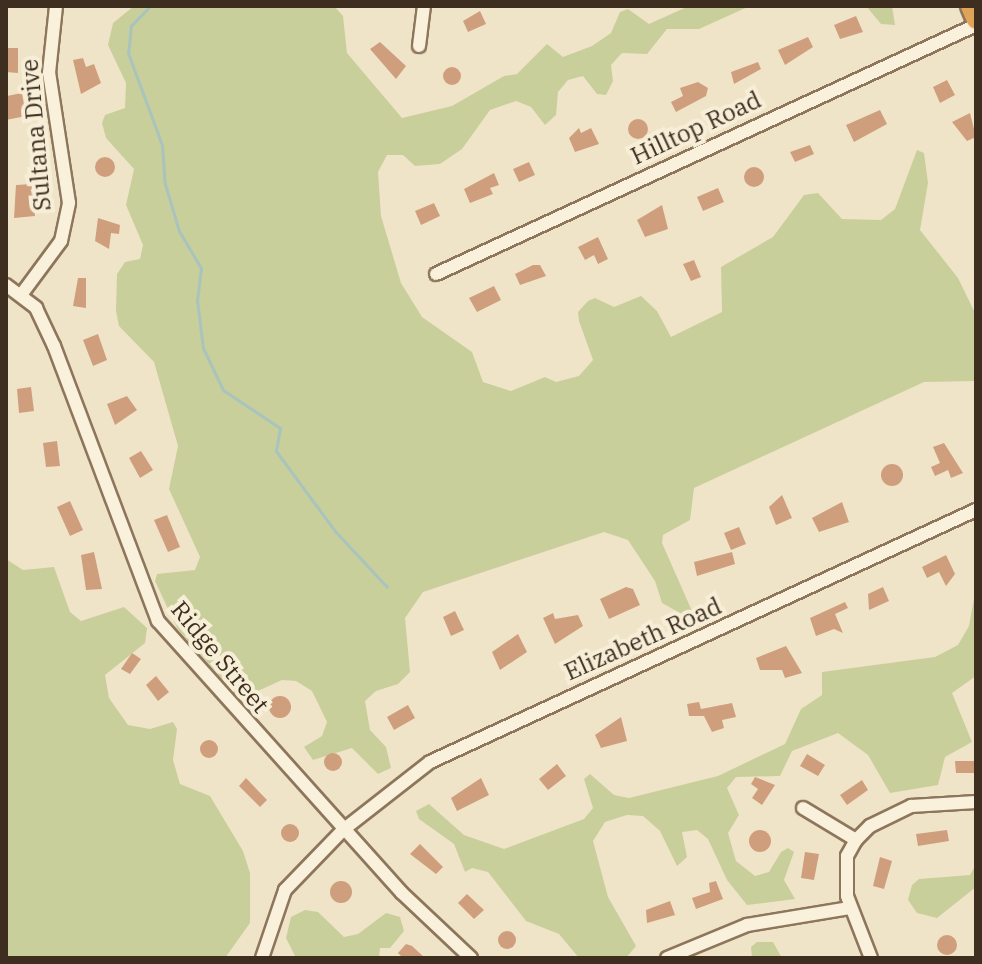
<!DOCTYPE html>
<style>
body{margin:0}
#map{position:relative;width:982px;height:964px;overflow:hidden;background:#f0e4c8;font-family:"IBM Plex Serif",serif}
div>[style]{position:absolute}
.green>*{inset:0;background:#c9cf9b}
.stream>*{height:3px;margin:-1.5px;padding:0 1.5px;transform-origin:1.5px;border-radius:1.5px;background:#a9c4bc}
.building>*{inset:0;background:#cf9f7d}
.round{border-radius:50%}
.roads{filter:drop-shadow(2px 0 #8d765c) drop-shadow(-2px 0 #8d765c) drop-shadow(0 2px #8d765c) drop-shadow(0 -2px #8d765c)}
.minor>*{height:12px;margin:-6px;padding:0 6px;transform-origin:6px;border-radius:6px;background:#faf1dc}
.highway>*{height:18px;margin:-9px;padding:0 9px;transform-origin:9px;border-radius:9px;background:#e0a458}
span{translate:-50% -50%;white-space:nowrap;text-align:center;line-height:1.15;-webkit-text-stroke:8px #f7eed8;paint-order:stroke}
.street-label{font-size:24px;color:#3d2e20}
.frame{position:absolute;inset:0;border:8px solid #3d2e20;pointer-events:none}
</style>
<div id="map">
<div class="green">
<i style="clip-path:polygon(134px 6px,334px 6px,343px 16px,347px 53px,402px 118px,452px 106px,504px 76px,517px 74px,547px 44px,563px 57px,592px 46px,611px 33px,620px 12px,628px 9px,649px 24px,689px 6px,750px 6px,699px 29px,667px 29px,647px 54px,622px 53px,611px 65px,613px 81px,606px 95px,597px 94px,583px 76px,568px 80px,558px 92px,556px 115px,545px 125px,531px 107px,516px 101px,490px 110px,462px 149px,440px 164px,415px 166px,403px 155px,387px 155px,378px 172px,381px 216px,401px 283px,422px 317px,472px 352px,483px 382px,511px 391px,545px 377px,556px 382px,579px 376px,593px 360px,579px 321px,578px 312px,588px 301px,595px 298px,614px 307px,641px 296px,657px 311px,671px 337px,722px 312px,721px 267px,773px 237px,804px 195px,818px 193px,842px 219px,881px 220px,895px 209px,917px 150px,924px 153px,928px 183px,920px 230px,958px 278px,976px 315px,976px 381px,924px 382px,694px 488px,690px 520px,663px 535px,662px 543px,692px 611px,689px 618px,662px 603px,655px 581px,628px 540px,604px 532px,423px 592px,405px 618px,410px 672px,398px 684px,376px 691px,365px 701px,370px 730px,386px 747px,391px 768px,378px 774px,352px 748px,313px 760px,304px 747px,322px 736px,327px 722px,312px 691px,296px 681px,282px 680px,240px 699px,177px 628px,155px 581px,157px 574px,195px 570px,200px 557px,169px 489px,178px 446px,154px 362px,119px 326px,116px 311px,117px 274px,125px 262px,140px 259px,143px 245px,126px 205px,134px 169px,106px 138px,102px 123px,105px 115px,125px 108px,126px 83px,108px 45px,113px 23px)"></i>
<i style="clip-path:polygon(866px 6px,892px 6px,895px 25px,881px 24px)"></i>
<i style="clip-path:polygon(6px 559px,23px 570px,54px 567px,70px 612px,81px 621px,124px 607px,147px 628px,145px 643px,105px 675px,109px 698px,128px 725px,150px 729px,173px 722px,177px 729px,173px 760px,180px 784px,210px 796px,243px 851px,250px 873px,250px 923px,225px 958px,6px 958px)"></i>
<i style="clip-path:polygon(976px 587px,976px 676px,952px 693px,972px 742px,945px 757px,938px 785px,890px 793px,868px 755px,838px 733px,792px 751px,780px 776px,736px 777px,727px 788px,739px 815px,728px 833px,736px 861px,755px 876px,769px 872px,781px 852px,788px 848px,794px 852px,784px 880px,795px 899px,747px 905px,727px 880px,708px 839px,697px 830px,682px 832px,687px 857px,677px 866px,660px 831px,643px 816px,627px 815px,605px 822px,593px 841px,608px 897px,636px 946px,626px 958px,579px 958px,559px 934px,526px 921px,488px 872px,472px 868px,465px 872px,454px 844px,419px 819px,416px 811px,429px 804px,464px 835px,504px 849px,584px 819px,593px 808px,584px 779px,590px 774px,614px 795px,629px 798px,718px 776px,785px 744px,801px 709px,822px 695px,822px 672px,935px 657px,958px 645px,969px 626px)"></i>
<i style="clip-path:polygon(976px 864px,976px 887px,937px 918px,917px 913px,908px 900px,912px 885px,919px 879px,970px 875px)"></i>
<i style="clip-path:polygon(305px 910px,318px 912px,344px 937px,358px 934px,386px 913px,400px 917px,404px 931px,390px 948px,380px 948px,379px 958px,296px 958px,286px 938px,291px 917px)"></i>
<i style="clip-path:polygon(757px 942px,773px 942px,782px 958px,752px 958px,751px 947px)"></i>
</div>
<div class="stream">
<i style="left:150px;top:6px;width:28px;rotate:134deg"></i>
<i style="left:131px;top:26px;width:27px;rotate:96deg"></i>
<i style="left:128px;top:53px;width:98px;rotate:69.7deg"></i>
<i style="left:162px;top:145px;width:39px;rotate:86deg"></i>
<i style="left:165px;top:184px;width:49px;rotate:73.4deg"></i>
<i style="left:179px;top:231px;width:43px;rotate:59.3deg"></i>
<i style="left:201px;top:268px;width:32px;rotate:97deg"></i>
<i style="left:197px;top:300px;width:48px;rotate:82.9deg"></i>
<i style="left:203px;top:348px;width:47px;rotate:64.5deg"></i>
<i style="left:223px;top:390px;width:69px;rotate:33.7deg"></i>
<i style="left:280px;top:428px;width:23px;rotate:100deg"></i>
<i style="left:276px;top:451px;width:99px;rotate:53.6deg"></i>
<i style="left:335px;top:531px;width:76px;rotate:47.1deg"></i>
</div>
<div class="building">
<i style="clip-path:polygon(480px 11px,486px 24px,468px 32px,463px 21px)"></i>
<i style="clip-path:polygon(856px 16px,863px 32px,840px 39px,834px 25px)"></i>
<i style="clip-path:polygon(808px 37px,813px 47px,785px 65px,778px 50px)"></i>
<i style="clip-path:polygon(380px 42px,406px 66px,396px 79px,370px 49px)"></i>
<i style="clip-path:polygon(7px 48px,18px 48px,18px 73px,6px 72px)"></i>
<i style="clip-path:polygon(83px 58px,86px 67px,94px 64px,101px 83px,81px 94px,73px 60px)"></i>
<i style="clip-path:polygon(758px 62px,761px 69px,734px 84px,731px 72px)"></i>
<i class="round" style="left:443px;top:67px;width:18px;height:18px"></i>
<i style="clip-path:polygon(947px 80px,955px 95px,940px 103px,933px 87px)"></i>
<i style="clip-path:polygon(698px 82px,708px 88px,706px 96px,676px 112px,671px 102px,683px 96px,680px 88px)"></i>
<i style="clip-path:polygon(22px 93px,26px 116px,6px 120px,7px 96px)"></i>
<i style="clip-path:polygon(880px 110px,887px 124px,854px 142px,846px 125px)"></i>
<i style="clip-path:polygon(970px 113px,976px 137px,967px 141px,952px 122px)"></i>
<i class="round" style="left:628px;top:119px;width:20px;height:20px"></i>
<i style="clip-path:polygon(579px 128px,581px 133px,591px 128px,599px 144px,575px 152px,569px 138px)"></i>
<i style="clip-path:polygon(810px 145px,814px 154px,795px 162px,790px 152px)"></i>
<i class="round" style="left:95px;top:157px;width:20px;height:20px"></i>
<i style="clip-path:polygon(529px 162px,535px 175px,519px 182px,513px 169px)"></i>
<i class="round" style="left:744px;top:167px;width:20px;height:20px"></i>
<i style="clip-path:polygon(494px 173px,499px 185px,490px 188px,493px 194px,470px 203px,464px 189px)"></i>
<i style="clip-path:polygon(32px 184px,35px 216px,14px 218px,16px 185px)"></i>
<i style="clip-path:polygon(718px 188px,724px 202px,703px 211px,697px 197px)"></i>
<i style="clip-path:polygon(434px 203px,440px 216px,421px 225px,415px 211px)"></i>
<i style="clip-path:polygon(662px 205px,668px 229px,645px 237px,637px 220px)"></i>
<i style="clip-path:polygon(98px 218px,120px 225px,119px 234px,111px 233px,109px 249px,95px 241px)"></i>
<i style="clip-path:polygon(598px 237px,608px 259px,598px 264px,594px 255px,585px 260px,578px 247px)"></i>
<i style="clip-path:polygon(694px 260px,701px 277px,691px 281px,683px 264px)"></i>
<i style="clip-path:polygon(533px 265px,540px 265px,546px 276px,520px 285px,515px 274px)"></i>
<i style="clip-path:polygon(78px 278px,86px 278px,86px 308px,73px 306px)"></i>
<i style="clip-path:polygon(494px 286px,501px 300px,477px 312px,469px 298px)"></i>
<i style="clip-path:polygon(98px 334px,107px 360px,93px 366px,83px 340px)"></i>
<i style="clip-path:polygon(31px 387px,34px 411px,19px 413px,17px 389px)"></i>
<i style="clip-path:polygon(127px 396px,137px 410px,115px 425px,107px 404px)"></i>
<i style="clip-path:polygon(57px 441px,60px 466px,46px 467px,43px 443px)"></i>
<i style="clip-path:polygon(944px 443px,963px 473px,951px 478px,948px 470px,935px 476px,931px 467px,940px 463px,933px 447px)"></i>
<i style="clip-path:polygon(141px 451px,153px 470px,140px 478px,129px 458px)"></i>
<i class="round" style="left:881px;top:464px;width:22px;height:22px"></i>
<i style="clip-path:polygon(782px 495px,792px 518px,776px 525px,769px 507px)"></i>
<i style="clip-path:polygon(70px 501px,83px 530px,70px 536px,57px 507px)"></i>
<i style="clip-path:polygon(842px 502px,849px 522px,819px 532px,812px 518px)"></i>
<i style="clip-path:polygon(167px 515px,180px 547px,168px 552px,154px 520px)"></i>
<i style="clip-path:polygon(739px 527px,746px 544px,731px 550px,724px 533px)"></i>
<i style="clip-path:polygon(94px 552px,102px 589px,86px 590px,81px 555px)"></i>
<i style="clip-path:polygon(732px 552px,735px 564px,697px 576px,694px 562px)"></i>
<i style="clip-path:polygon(946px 555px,955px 574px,946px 586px,939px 572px,927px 578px,922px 567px)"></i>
<i style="clip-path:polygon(626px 587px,633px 589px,640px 605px,609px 619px,600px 599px)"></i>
<i style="clip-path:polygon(883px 587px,889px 601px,869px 610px,868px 594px)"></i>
<i style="clip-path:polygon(845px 602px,848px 608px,835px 614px,843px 633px,834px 629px,816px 636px,810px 618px)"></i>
<i style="clip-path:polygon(455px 611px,464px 630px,451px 636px,443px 617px)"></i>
<i style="clip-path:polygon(553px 613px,555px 619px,578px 615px,583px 626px,555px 644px,543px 618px)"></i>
<i style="clip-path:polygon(518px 634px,527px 652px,500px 670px,492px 652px)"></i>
<i style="clip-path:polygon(786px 646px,802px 673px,785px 678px,782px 670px,760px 670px,756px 658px)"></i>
<i style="clip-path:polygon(132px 653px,141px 659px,130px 674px,121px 669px)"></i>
<i style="clip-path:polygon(156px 676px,169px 692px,158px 701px,146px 685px)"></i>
<i class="round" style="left:269px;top:696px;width:22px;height:22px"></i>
<i style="clip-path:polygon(699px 702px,701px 709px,732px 703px,736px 717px,722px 720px,724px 728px,712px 732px,704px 716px,689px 716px,687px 704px)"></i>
<i style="clip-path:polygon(408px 705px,415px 718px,394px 730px,387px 717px)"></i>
<i style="clip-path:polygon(621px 717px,627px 741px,601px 748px,595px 735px)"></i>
<i class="round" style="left:200px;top:740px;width:18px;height:18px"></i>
<i class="round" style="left:324px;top:753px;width:18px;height:18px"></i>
<i style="clip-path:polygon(807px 754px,825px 765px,818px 776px,800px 766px)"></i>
<i style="clip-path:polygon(955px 761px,976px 761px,976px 773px,956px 773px)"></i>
<i style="clip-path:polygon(557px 764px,566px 776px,548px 790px,539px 779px)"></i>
<i style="clip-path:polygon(755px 777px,775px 785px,762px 805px,752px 798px,758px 789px,751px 784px)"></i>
<i style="clip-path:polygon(246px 778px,267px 800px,260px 807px,239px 786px)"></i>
<i style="clip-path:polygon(481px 778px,489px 795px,457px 811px,451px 798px)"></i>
<i style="clip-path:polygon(862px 780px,868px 790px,847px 805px,840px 795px)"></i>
<i class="round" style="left:281px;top:824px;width:18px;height:18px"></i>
<i class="round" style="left:749px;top:830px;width:22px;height:22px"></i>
<i style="clip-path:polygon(947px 830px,949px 841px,918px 846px,916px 834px)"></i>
<i style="clip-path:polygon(420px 844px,443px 867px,436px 874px,410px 854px)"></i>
<i style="clip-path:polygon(805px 852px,819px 854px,814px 880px,801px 878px)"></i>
<i style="clip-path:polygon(880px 857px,892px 861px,884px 889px,873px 886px)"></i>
<i class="round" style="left:330px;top:881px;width:22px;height:22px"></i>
<i style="clip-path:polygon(716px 881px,723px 899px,696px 909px,692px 898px,710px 892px,709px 883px)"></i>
<i style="clip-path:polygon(467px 894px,484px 910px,474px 919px,458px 903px)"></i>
<i style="clip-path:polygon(670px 901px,675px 915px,647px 923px,646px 910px)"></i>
<i class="round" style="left:498px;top:931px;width:18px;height:18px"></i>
<i class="round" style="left:937px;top:935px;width:20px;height:20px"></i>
<i style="clip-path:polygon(406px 944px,412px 946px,425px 958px,403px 958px,398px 953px)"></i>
</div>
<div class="roads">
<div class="minor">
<i style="left:419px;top:46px;width:40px;rotate:-82.9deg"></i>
<i style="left:436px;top:274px;width:595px;rotate:-24.75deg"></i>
<i style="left:6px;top:285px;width:38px;rotate:37deg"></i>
<i style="left:36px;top:308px;width:42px;rotate:64.7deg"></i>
<i style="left:54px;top:346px;width:294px;rotate:69.3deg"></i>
<i style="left:158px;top:621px;width:365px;rotate:48.1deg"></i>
<i style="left:402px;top:893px;width:95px;rotate:43.3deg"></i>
<i style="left:21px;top:295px;width:67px;rotate:-53.5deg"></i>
<i style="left:61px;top:241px;width:39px;rotate:-78deg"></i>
<i style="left:69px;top:203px;width:132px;rotate:-98.7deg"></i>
<i style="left:49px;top:73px;width:67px;rotate:-84deg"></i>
<i style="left:803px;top:808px;width:62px;rotate:31.1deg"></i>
<i style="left:262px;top:958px;width:72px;rotate:-71.3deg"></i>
<i style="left:285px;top:890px;width:83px;rotate:-46deg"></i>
<i style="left:343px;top:830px;width:110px;rotate:-38deg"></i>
<i style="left:430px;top:762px;width:601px;rotate:-24.78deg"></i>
<i style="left:667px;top:958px;width:87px;rotate:-22.4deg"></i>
<i style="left:747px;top:925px;width:104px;rotate:-9.4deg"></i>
<i style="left:871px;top:958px;width:66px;rotate:-111.2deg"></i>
<i style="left:847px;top:896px;width:40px;rotate:-90deg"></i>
<i style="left:847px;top:856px;width:18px;rotate:-61deg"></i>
<i style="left:856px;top:840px;width:20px;rotate:-45deg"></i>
<i style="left:870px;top:826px;width:46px;rotate:-26deg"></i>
<i style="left:911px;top:806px;width:65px;rotate:-3.5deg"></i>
</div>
<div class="highway">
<i style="left:970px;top:6px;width:15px;rotate:67deg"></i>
</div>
</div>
<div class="street-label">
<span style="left:696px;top:128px;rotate:-25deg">Hilltop Road</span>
<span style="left:36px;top:135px;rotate:-95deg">Sultana Drive</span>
<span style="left:643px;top:639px;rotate:-24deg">Elizabeth Road</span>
<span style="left:220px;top:657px;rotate:50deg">Ridge Street</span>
</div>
<div class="frame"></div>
</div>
